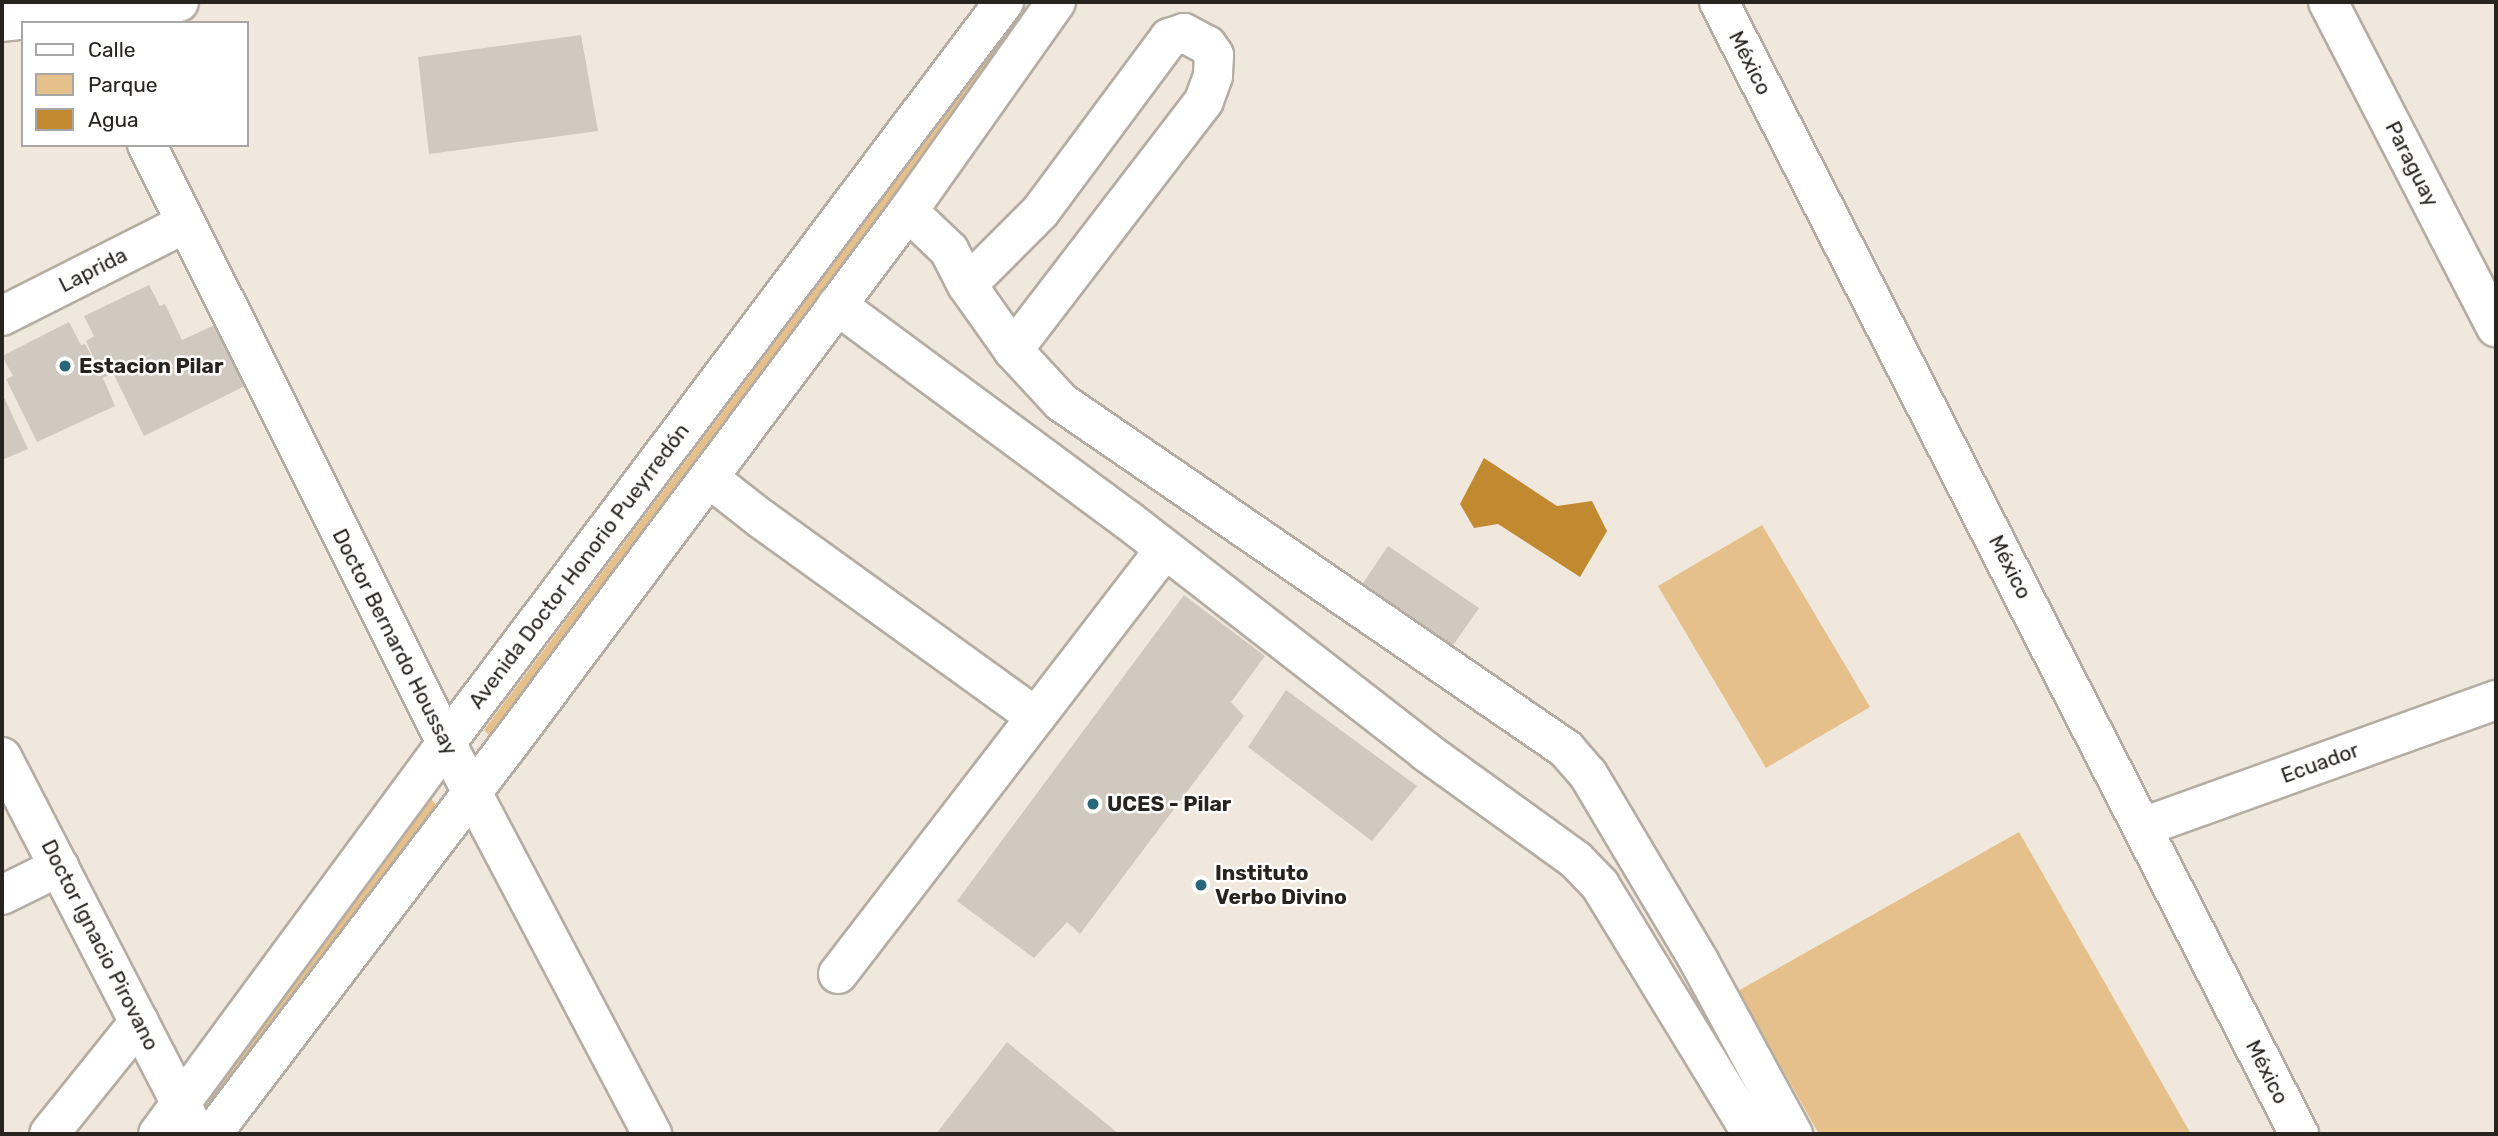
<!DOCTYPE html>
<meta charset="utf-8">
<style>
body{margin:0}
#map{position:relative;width:2498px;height:1136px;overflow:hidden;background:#f0e8dd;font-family:Rubik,sans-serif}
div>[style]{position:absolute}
.green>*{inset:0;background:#e6c08a}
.water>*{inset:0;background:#c18a31}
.building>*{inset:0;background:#d1c9bf}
.roads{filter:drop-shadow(2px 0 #b5ada3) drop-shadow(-2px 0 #b5ada3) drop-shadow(0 2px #b5ada3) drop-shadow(0 -2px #b5ada3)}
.minor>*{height:38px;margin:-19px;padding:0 19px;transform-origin:19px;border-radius:19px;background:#fff}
.major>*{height:38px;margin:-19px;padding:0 19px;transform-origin:19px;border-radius:19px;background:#fff}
.dots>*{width:19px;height:19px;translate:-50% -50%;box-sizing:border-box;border:4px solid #fff;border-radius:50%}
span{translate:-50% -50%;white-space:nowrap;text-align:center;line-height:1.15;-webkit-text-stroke:5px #fff;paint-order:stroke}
.street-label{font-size:21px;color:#272420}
.poi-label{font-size:21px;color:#272420;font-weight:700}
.left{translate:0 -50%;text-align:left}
.frame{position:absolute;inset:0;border:4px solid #272420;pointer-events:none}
.legend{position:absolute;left:21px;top:21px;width:228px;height:126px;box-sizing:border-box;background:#fff;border:2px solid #a9a7a6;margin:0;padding:9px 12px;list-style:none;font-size:21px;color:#272420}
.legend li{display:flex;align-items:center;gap:14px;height:35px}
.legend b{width:35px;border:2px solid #a9a7a6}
</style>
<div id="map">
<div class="green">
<i style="clip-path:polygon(1030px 2px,1042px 2px,491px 737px,484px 730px)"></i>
<i style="clip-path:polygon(1762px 525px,1870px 707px,1766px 768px,1658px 586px)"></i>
<i style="clip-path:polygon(431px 799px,438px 807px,214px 1107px,207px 1100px)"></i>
<i style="clip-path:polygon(2019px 832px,2191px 1134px,1819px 1134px,1738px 991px)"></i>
</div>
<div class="water">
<i style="clip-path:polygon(1484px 458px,1557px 506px,1592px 501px,1607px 531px,1580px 577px,1498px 524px,1474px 528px,1460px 504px)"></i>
</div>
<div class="building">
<i style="clip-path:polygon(581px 35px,598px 131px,429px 154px,418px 57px)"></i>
<i style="clip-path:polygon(149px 285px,160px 306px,165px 304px,182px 340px,219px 323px,249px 384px,144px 436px,114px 375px,157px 351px,103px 378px,115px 406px,37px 442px,6px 379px,13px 376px,2px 356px,69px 322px,81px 345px,85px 344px,97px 366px,86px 341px,94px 336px,84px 316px)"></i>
<i style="clip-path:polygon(2px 393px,28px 449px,2px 460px)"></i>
<i style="clip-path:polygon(1388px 546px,1479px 608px,1447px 654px,1357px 592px)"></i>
<i style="clip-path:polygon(1184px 595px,1265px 656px,1231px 702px,1244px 716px,1080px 934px,1067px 922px,1034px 958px,957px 901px)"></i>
<i style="clip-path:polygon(1286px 690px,1417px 786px,1372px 841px,1248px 747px)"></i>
<i style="clip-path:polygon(1007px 1042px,1119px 1134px,936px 1134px)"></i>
</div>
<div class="roads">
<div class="minor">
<i style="left:1719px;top:2px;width:1272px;rotate:62.87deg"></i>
<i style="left:2328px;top:2px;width:366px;rotate:62.7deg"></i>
<i style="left:2px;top:22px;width:178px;rotate:-6.4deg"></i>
<i style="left:147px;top:145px;width:669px;rotate:63.43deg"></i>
<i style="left:446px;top:743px;width:442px;rotate:62.2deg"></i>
<i style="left:908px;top:211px;width:57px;rotate:43.6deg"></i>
<i style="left:949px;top:250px;width:39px;rotate:63deg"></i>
<i style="left:967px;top:285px;width:80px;rotate:54.7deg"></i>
<i style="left:1013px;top:350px;width:71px;rotate:47.3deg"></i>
<i style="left:1061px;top:402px;width:613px;rotate:34.49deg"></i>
<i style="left:1566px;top:749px;width:33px;rotate:49deg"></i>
<i style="left:1588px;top:774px;width:220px;rotate:59.3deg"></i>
<i style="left:1700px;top:963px;width:195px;rotate:61.5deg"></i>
<i style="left:967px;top:285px;width:103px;rotate:-45deg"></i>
<i style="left:1040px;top:212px;width:217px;rotate:-53.4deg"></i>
<i style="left:1169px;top:38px;width:16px;rotate:-18deg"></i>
<i style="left:1184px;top:33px;width:26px;rotate:28deg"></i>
<i style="left:1207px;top:45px;width:12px;rotate:55deg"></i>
<i style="left:1214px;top:55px;width:21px;rotate:93deg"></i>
<i style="left:1213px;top:76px;width:27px;rotate:110deg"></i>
<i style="left:1204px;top:101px;width:314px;rotate:127.5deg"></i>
<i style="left:837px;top:305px;width:363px;rotate:36.5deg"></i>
<i style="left:1129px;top:521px;width:375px;rotate:37.8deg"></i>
<i style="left:1425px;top:751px;width:186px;rotate:35.8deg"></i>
<i style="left:1576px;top:860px;width:35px;rotate:46deg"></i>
<i style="left:1600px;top:885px;width:292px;rotate:58.6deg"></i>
<i style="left:2px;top:316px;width:204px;rotate:-26.8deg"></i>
<i style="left:709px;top:478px;width:65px;rotate:38.1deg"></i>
<i style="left:760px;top:518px;width:340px;rotate:35.8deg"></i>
<i style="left:2px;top:757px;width:424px;rotate:62.7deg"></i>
<i style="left:2143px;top:827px;width:375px;rotate:-19.8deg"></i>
<i style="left:2px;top:895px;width:64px;rotate:-26.2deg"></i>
<i style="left:838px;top:974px;width:536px;rotate:-52.42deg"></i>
<i style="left:49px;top:1134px;width:144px;rotate:-51.2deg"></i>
</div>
<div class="major">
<i style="left:158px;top:1134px;width:486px;rotate:-53.6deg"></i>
<i style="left:446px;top:743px;width:928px;rotate:-53.02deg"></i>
<i style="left:212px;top:1134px;width:487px;rotate:-52.7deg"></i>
<i style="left:507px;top:747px;width:669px;rotate:-53.2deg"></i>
<i style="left:908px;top:211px;width:256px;rotate:-54.7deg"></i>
</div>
</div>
<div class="dots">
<i style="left:65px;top:366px;background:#28667c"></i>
<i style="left:1093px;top:804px;background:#28667c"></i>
<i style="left:1201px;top:885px;background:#28667c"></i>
</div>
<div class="street-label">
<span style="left:1750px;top:63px;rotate:63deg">México</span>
<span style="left:2412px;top:164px;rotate:63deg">Paraguay</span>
<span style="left:93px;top:270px;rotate:-27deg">Laprida</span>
<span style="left:579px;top:566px;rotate:-53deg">Avenida Doctor Honorio Pueyrredón</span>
<span style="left:2010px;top:567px;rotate:63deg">México</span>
<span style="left:395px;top:642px;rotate:63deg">Doctor Bernardo Houssay</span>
<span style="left:2320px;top:763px;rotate:-20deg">Ecuador</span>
<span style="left:100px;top:945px;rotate:63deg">Doctor Ignacio Pirovano</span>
<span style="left:2267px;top:1072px;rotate:63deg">México</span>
</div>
<div class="poi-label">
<span class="left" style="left:79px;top:366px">Estacion Pilar</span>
<span class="left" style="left:1107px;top:804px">UCES - Pilar</span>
<span class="left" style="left:1215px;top:885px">Instituto<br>Verbo Divino</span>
</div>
<div class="frame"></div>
<ul class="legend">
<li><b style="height:9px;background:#fff"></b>Calle</li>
<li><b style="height:19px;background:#e6c08a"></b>Parque</li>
<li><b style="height:19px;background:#c18a31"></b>Agua</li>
</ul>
</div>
